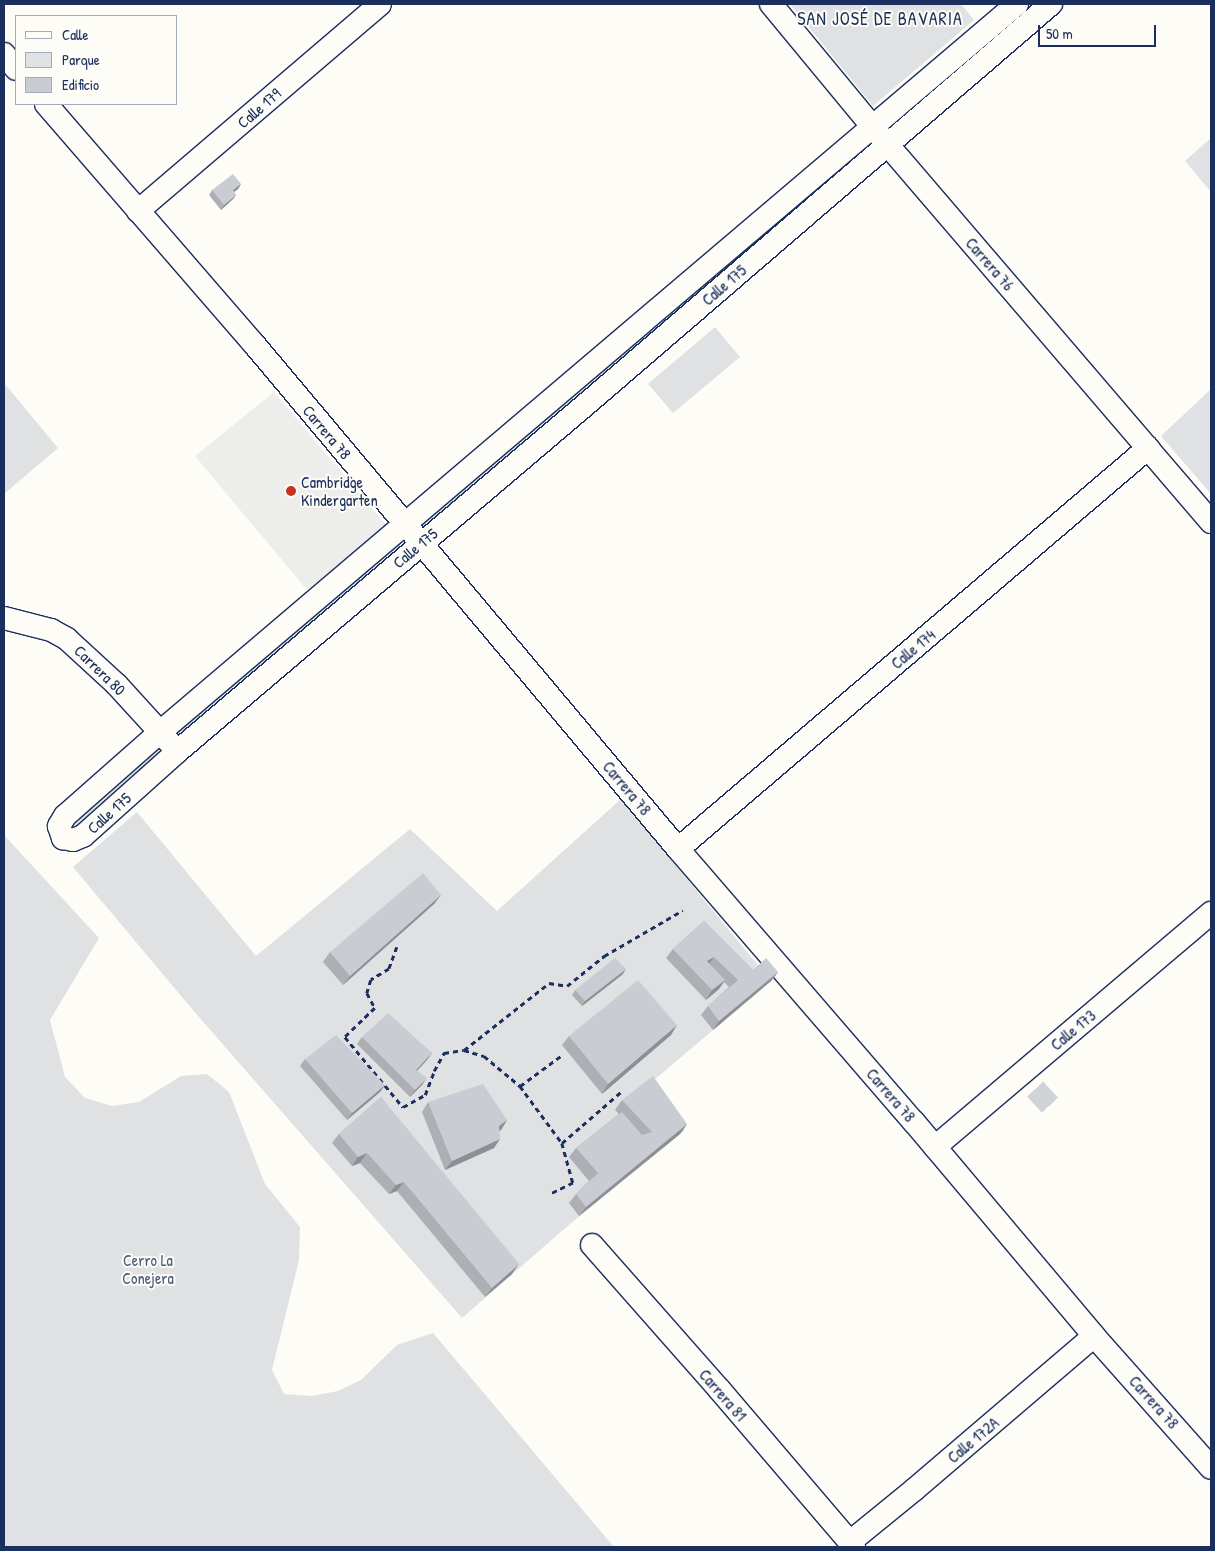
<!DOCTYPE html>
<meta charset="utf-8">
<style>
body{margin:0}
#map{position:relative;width:1215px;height:1551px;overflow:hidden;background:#fdfcf7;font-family:"Patrick Hand",sans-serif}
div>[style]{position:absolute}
.built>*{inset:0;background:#edeeec}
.green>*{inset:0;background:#e0e1e3}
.minor-tunnel>*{height:22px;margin-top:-11px;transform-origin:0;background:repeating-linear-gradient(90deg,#d0d3d8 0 22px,transparent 0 33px)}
.path>*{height:2.5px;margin-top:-1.25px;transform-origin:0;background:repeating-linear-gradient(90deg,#1b2f5e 0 5px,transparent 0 9px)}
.roads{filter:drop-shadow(1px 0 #1b2f5e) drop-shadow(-1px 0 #1b2f5e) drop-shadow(0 1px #1b2f5e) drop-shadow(0 -1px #1b2f5e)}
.minor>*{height:22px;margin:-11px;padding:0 11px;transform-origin:11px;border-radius:11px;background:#fdfcf7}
.wall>*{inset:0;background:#adafb5}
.shaded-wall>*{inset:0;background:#8d8f94}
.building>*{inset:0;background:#c9ccd3}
.dots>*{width:14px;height:14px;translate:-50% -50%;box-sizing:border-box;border:2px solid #fdfcf7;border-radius:50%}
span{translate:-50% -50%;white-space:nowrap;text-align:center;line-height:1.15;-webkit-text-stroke:4px #fdfcf7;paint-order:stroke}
.street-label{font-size:16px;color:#1b2f5e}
.poi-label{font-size:16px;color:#1b2f5e}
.left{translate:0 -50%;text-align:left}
.park-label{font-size:16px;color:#4c5c7f}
.neighbourhood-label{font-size:18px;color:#1b2f5e;letter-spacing:1px}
.frame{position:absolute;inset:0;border:5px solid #1b2f5e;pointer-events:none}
.legend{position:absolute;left:15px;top:15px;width:162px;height:90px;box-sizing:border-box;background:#fdfcf7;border:1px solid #a3aaba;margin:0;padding:6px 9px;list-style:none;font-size:15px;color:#1b2f5e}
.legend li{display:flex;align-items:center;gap:10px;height:25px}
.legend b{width:25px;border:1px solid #a3aaba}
.scale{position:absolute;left:1038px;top:25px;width:118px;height:22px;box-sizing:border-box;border:2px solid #1b2f5e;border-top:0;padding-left:6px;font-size:15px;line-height:18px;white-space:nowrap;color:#1b2f5e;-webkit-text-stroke:4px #fdfcf7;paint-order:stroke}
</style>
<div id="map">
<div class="built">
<i style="clip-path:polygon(274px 392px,387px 526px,307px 590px,195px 456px)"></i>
</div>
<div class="green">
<i style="clip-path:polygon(790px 4px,961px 4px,974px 20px,873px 106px)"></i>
<i style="clip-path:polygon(1211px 138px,1211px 192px,1185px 161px)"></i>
<i style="clip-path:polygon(868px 142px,872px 146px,424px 529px,420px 527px,420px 521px)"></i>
<i style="clip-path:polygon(715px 327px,740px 357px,673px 413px,648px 384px)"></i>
<i style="clip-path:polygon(4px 383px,58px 448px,4px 494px)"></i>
<i style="clip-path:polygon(1211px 389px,1211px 494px,1161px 436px)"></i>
<i style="clip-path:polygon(398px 545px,401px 549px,181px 738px,176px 738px,176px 732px)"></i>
<i style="clip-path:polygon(158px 749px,161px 753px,79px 829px,73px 828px,72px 824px)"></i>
<i style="clip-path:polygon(621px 799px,771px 981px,647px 1086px,685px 1130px,570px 1224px,462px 1318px,192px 1009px,73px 867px,137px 812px,256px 956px,410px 829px,497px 911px)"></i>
<i style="clip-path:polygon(4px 835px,99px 938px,50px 1020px,65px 1077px,85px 1098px,112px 1106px,139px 1102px,181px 1076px,207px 1074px,229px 1092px,265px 1184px,300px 1227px,299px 1260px,272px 1370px,284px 1394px,312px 1396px,338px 1391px,361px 1380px,397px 1345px,433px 1333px,614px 1547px,4px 1547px)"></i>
</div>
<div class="minor-tunnel">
<i style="left:1035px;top:1089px;width:25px;rotate:47deg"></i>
</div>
<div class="path">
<i style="left:397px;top:947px;width:23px;rotate:110deg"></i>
<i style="left:389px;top:969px;width:21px;rotate:149deg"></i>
<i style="left:371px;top:980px;width:14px;rotate:107deg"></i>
<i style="left:367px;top:993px;width:17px;rotate:62deg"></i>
<i style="left:375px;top:1008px;width:42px;rotate:136deg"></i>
<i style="left:345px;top:1037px;width:91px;rotate:50.4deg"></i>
<i style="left:403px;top:1107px;width:25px;rotate:-29deg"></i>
<i style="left:425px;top:1095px;width:26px;rotate:-69deg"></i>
<i style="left:434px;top:1071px;width:21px;rotate:-61deg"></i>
<i style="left:444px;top:1053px;width:20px;rotate:-9deg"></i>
<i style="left:464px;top:1050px;width:21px;rotate:17deg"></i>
<i style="left:484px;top:1056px;width:47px;rotate:39.8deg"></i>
<i style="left:520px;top:1086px;width:71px;rotate:53.6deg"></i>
<i style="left:562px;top:1143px;width:41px;rotate:74.6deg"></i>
<i style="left:573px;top:1183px;width:25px;rotate:154deg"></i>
<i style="left:464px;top:1050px;width:108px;rotate:-38.2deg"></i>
<i style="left:549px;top:983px;width:18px;rotate:9deg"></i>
<i style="left:567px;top:986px;width:48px;rotate:-39deg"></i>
<i style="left:604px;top:956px;width:91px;rotate:-30.2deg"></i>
<i style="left:520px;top:1086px;width:52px;rotate:-36.4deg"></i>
<i style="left:562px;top:1143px;width:79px;rotate:-40.9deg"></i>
</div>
<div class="roads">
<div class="minor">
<i style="left:771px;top:4px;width:182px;rotate:50.4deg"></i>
<i style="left:887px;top:144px;width:498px;rotate:49.4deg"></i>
<i style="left:1017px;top:4px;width:1126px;rotate:139.65deg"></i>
<i style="left:159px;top:733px;width:125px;rotate:138.6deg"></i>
<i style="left:65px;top:816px;width:12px;rotate:121deg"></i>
<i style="left:59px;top:826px;width:13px;rotate:72deg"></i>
<i style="left:63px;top:838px;width:10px;rotate:11deg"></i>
<i style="left:73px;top:840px;width:11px;rotate:-22deg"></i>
<i style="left:83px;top:836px;width:127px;rotate:-41.8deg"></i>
<i style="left:178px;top:751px;width:551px;rotate:-40.36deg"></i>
<i style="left:598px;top:394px;width:598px;rotate:-40.73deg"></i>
<i style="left:4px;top:54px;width:19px;rotate:51deg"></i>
<i style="left:46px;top:104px;width:318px;rotate:49.1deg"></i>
<i style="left:254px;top:344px;width:659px;rotate:49.98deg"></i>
<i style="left:678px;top:849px;width:361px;rotate:49.2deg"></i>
<i style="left:914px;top:1122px;width:280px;rotate:49.9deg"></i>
<i style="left:1094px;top:1336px;width:176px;rotate:48.4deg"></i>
<i style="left:138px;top:211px;width:318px;rotate:-40.5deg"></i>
<i style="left:4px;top:618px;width:49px;rotate:14.3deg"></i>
<i style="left:51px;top:630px;width:18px;rotate:29deg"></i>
<i style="left:67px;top:639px;width:68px;rotate:42.6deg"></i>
<i style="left:117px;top:685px;width:79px;rotate:47.6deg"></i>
<i style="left:678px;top:849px;width:618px;rotate:-40.47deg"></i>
<i style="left:935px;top:1147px;width:362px;rotate:-40.3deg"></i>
<i style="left:592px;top:1245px;width:192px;rotate:48.6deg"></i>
<i style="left:719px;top:1389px;width:208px;rotate:49.5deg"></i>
<i style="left:850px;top:1542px;width:84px;rotate:-39.2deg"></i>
<i style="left:915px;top:1489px;width:235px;rotate:-40.5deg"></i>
</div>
</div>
<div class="wall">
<i style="clip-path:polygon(241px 184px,238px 189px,234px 192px,236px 195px,233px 199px,221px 210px,209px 195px,212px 190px)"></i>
<i style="clip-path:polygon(441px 895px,434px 904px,343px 985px,323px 962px,330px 952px)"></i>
<i style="clip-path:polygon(704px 921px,753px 970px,778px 972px,771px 981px,713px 1030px,701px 1015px,708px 1006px,729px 987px,724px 982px,719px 989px,706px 1000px,666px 958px,673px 949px)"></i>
<i style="clip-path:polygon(623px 974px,582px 1006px,572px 995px,575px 990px)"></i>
<i style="clip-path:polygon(671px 1035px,602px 1094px,562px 1045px,569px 1036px)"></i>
<i style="clip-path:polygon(362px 1037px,432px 1053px,427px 1060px,417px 1071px,422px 1085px,410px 1097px,357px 1044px)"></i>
<i style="clip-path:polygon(305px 1059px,385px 1085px,380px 1092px,347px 1120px,300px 1066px)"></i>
<i style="clip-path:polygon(381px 1097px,512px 1274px,485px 1297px,397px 1191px,389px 1194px,360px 1163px,352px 1166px,332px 1143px,339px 1134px)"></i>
<i style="clip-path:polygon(622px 1100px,687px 1124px,680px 1134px,579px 1216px,569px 1203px,576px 1194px,589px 1181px,569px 1157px,576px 1148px,619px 1114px,615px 1110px)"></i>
<i style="clip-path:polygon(428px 1102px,507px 1120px,501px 1130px,499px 1131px,494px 1148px,445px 1170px,422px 1112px)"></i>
</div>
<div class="shaded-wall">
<i style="clip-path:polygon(241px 184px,238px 189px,230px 195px,233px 190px)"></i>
<i style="clip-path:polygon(236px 195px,233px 199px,221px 210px,224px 205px)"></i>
<i style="clip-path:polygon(441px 895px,434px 904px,343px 985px,350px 976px)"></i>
<i style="clip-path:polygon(714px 957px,707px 967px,707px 961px)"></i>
<i style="clip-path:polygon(626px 969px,623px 974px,582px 1006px,585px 1001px)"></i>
<i style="clip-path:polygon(778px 972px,771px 981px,713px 1030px,719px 1021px)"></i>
<i style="clip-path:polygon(725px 980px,719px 989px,706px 1000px,712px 990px)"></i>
<i style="clip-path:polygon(677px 1025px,671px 1035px,602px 1094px,608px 1084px)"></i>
<i style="clip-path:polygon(432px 1053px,427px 1060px,411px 1077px,416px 1070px)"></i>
<i style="clip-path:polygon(427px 1078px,422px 1085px,410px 1097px,415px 1090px)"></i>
<i style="clip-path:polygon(385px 1085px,380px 1092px,347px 1120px,352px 1113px)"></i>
<i style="clip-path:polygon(507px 1120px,501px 1130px,492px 1135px,499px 1126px)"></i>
<i style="clip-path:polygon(687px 1124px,680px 1134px,579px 1216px,586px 1207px)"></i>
<i style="clip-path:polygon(500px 1139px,494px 1148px,445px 1170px,452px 1161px)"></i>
<i style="clip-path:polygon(367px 1153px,360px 1163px,352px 1166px,358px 1157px)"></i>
<i style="clip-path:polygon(404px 1182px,397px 1191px,389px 1194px,396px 1185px)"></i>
<i style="clip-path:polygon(519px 1264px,512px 1274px,485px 1297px,492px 1288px)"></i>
</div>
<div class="building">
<i style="clip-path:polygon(233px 174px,241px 184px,233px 190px,236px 195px,224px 205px,212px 190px)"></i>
<i style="clip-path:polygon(423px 873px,441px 895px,350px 976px,330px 952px)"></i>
<i style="clip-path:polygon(704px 921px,753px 970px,766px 958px,778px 972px,719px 1021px,708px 1006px,738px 980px,714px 957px,707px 961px,725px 980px,712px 990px,673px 949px)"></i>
<i style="clip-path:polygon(615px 958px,626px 969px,585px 1001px,575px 990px)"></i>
<i style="clip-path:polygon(638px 980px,677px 1025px,608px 1084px,569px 1036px)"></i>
<i style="clip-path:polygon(388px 1013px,432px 1053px,416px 1070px,427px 1078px,415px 1090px,362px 1037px)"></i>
<i style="clip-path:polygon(336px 1035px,385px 1085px,352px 1113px,305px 1059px)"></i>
<i style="clip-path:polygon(653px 1076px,687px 1124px,586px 1207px,576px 1194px,598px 1173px,576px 1148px,622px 1112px,642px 1135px,652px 1132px,622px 1100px)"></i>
<i style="clip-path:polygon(483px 1084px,507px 1120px,499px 1126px,500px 1139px,452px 1161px,428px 1102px)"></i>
<i style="clip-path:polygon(381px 1097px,519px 1264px,492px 1288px,404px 1182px,396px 1185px,367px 1153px,358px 1157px,339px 1134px)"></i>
</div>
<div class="dots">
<i style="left:291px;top:491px;background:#c8321e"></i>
</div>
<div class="street-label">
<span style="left:259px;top:108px;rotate:-41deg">Calle 179</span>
<span style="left:990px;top:264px;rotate:49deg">Carrera 76</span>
<span style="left:724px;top:285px;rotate:-41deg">Calle 175</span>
<span style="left:327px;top:432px;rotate:50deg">Carrera 78</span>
<span style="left:415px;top:548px;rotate:-40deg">Calle 175</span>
<span style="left:913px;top:649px;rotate:-40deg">Calle 174</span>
<span style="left:100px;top:670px;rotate:44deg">Carrera 80</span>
<span style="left:627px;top:788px;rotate:50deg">Carrera 78</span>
<span style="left:109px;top:813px;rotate:-42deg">Calle 175</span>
<span style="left:1073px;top:1030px;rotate:-40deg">Calle 173</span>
<span style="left:891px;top:1095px;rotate:49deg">Carrera 78</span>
<span style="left:723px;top:1395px;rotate:49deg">Carrera 81</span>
<span style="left:1154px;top:1402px;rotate:48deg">Carrera 78</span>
<span style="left:973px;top:1440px;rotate:-40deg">Calle 172A</span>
</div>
<div class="poi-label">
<span class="left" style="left:301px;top:491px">Cambridge<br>Kindergarten</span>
</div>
<div class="park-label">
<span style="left:148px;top:1269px">Cerro La<br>Conejera</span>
</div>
<div class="neighbourhood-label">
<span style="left:880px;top:19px">SAN JOSÉ DE BAVARIA</span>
</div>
<div class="frame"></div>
<ul class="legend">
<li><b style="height:6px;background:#fdfcf7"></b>Calle</li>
<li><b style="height:14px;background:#e0e1e3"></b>Parque</li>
<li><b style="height:14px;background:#c9ccd3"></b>Edificio</li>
</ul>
<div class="scale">50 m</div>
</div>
